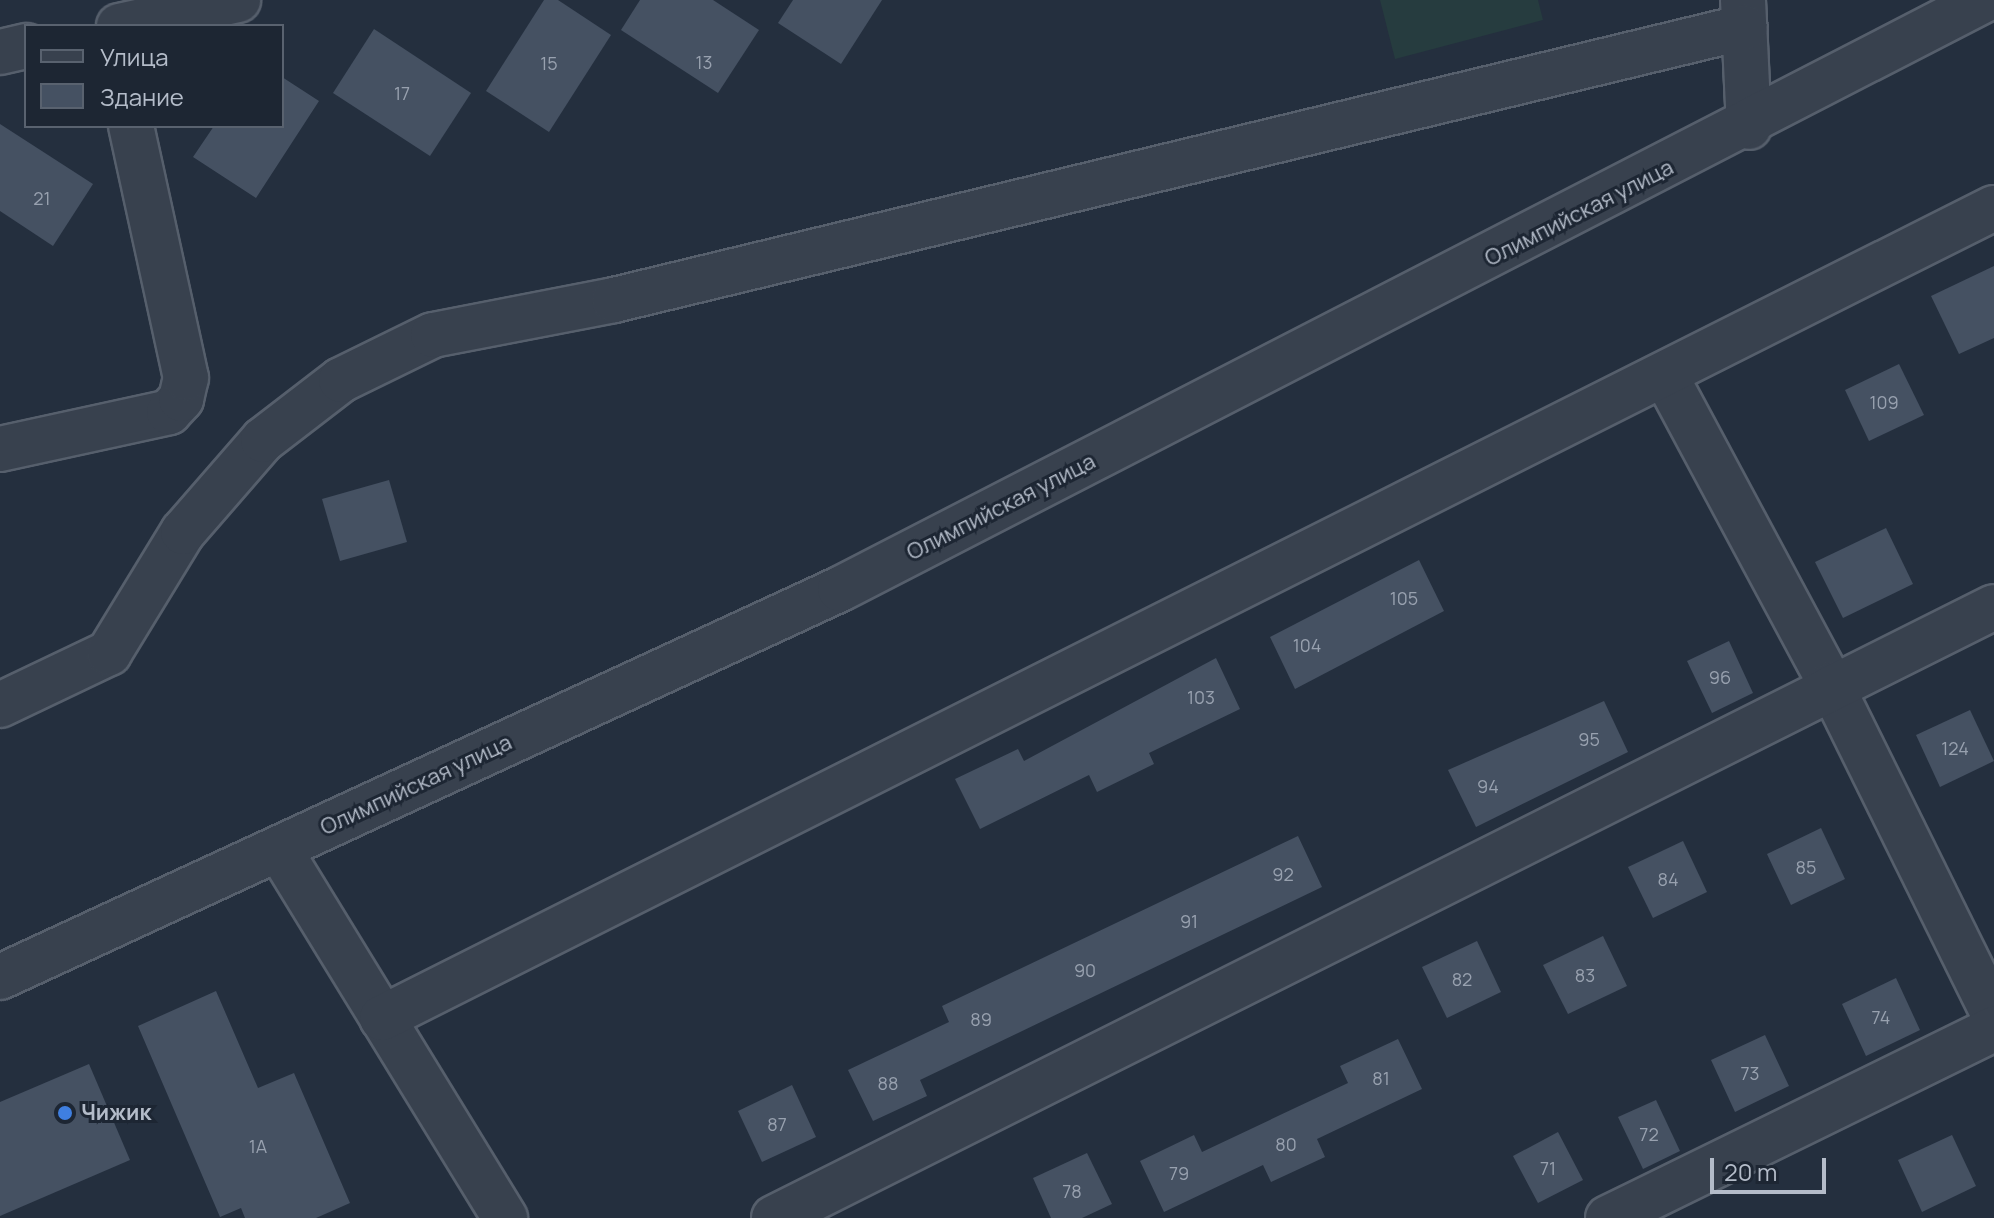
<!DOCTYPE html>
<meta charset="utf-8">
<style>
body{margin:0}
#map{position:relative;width:1994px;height:1218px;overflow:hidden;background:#242f3e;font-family:Manrope,sans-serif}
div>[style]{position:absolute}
.green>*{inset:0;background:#263c3f}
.building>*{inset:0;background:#455162}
.roads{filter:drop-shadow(2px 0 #565f6c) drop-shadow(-2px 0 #565f6c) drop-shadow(0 2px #565f6c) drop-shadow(0 -2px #565f6c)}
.minor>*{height:44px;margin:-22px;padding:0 22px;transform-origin:22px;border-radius:22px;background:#38414e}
.dots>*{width:22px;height:22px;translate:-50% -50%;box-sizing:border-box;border:4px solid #1d2633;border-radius:50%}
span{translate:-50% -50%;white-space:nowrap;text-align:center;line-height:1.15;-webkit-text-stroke:6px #1d2633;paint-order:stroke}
.number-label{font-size:18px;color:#98a1af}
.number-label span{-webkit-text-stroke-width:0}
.street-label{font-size:22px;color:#b4bcc9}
.poi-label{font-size:22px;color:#b4bcc9;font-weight:700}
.left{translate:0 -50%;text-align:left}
.legend{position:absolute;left:24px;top:24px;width:260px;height:104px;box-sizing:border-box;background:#1d2633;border:2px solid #59626f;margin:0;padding:10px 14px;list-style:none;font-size:24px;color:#b4bcc9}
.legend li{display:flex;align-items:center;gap:16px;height:40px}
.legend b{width:40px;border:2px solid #59626f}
.scale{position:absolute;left:1710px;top:1158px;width:116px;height:36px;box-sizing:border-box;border:4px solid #b4bcc9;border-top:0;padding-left:10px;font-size:24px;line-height:28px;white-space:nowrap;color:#b4bcc9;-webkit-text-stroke:6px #1d2633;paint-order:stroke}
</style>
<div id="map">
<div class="green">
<i style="clip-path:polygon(1380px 0,1538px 0,1543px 20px,1395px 59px)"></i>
</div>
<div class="building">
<i style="clip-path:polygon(544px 0,558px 0,611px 35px,549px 132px,486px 91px)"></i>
<i style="clip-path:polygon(640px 0,713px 0,759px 30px,718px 93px,621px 30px)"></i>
<i style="clip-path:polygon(793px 0,882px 0,841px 64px,778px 23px)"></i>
<i style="clip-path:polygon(374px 29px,471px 93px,430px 156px,333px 93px)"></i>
<i style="clip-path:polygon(282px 77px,319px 101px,256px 198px,193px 157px,214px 126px,282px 126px)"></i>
<i style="clip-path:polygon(0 124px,93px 184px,53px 246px,0 211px)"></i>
<i style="clip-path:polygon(1994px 266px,1994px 338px,1959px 354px,1931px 296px)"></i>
<i style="clip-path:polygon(1899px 364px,1924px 415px,1869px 441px,1845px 390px)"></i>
<i style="clip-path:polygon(389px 480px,407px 542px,340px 561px,322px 499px)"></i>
<i style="clip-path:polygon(1886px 528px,1913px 584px,1843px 618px,1815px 562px)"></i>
<i style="clip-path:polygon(1419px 560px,1444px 611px,1295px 689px,1270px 637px)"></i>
<i style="clip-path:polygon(1729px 641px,1753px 693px,1712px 713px,1687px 661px)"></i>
<i style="clip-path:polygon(1216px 658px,1240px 709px,1149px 753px,1154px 764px,1097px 792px,1089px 775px,980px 829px,955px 779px,1018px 749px,1024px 761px)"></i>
<i style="clip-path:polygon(1604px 701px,1628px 752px,1476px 827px,1448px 770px)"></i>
<i style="clip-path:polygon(1970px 710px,1994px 761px,1940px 787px,1916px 735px)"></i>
<i style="clip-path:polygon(1821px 828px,1845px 879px,1791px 905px,1767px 854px)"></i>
<i style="clip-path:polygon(1298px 836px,1322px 887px,920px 1080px,927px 1096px,873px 1121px,848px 1070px,949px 1022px,942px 1006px)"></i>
<i style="clip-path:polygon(1683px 841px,1707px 892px,1653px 918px,1628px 867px)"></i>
<i style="clip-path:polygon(1603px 936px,1627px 986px,1568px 1014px,1543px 965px)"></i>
<i style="clip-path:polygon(1477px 941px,1501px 992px,1447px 1018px,1422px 967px)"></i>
<i style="clip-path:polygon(1896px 978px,1920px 1030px,1866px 1056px,1842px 1004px)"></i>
<i style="clip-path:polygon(216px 991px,258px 1088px,294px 1073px,350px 1203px,316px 1218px,245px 1218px,241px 1208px,220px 1217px,138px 1026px)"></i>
<i style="clip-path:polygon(1765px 1035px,1789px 1086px,1735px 1112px,1711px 1060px)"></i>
<i style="clip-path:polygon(1398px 1039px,1422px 1089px,1317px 1139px,1325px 1157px,1271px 1182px,1263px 1165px,1164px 1212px,1140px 1161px,1194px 1135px,1202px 1152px,1348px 1083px,1340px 1066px)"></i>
<i style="clip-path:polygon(89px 1064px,130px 1160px,0 1216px,0 1102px)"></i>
<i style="clip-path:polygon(792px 1085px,816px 1137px,762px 1162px,738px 1111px)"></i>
<i style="clip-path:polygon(1656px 1100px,1680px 1151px,1643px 1169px,1618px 1117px)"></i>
<i style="clip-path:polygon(1558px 1132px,1583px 1180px,1538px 1203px,1513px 1156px)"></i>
<i style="clip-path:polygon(1952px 1135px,1976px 1186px,1922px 1212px,1898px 1160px)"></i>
<i style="clip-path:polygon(1087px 1153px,1112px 1204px,1082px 1218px,1051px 1218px,1033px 1178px)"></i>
</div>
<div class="roads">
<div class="minor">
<i style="left:1743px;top:0;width:127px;rotate:87.3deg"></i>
<i style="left:119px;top:26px;width:122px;rotate:-12.3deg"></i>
<i style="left:0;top:52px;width:27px;rotate:-13deg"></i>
<i style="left:1665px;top:375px;width:352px;rotate:61.8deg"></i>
<i style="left:1831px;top:685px;width:368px;rotate:63.7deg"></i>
<i style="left:0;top:449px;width:173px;rotate:-12.3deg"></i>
<i style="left:169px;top:412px;width:18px;rotate:-47deg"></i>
<i style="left:181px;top:399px;width:22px;rotate:-77deg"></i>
<i style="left:186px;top:378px;width:258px;rotate:-102.3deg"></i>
<i style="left:0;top:705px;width:121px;rotate:-25.5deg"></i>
<i style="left:109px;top:653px;width:142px;rotate:-58.6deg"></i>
<i style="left:183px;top:532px;width:122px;rotate:-49deg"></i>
<i style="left:263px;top:440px;width:98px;rotate:-37.6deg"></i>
<i style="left:341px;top:380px;width:102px;rotate:-26.1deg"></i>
<i style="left:433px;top:335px;width:184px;rotate:-10.9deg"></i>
<i style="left:614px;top:300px;width:1163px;rotate:-13.57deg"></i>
<i style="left:279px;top:849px;width:433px;rotate:58.5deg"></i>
<i style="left:0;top:977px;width:925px;rotate:-24.79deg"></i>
<i style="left:840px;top:589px;width:1287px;rotate:-27.24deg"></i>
<i style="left:382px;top:1018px;width:1804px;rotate:-26.68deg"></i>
<i style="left:774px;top:1218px;width:1364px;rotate:-26.6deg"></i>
<i style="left:1608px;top:1218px;width:430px;rotate:-26.1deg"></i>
</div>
</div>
<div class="dots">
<i style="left:65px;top:1113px;background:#3f7fe0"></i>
</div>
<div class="number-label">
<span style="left:704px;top:62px">13</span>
<span style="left:549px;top:63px">15</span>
<span style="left:402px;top:93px">17</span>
<span style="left:42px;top:198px">21</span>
<span style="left:1884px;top:402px">109</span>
<span style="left:1404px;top:598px">105</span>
<span style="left:1307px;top:645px">104</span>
<span style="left:1720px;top:677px">96</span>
<span style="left:1201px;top:697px">103</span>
<span style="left:1589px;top:739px">95</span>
<span style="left:1955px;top:748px">124</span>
<span style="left:1488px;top:786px">94</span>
<span style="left:1806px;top:867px">85</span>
<span style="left:1283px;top:874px">92</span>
<span style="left:1668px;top:879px">84</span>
<span style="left:1189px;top:921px">91</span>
<span style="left:1085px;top:970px">90</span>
<span style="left:1585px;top:975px">83</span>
<span style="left:1462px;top:979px">82</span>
<span style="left:1881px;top:1017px">74</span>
<span style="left:981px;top:1019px">89</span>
<span style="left:1750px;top:1073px">73</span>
<span style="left:1381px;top:1078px">81</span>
<span style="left:888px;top:1083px">88</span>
<span style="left:777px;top:1124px">87</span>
<span style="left:1649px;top:1134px">72</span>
<span style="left:1286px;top:1144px">80</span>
<span style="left:258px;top:1146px">1А</span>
<span style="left:1548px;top:1168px">71</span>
<span style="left:1179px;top:1173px">79</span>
<span style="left:1072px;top:1191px">78</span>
</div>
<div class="street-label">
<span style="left:1579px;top:213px;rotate:-27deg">Олимпийская улица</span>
<span style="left:1001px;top:507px;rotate:-27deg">Олимпийская улица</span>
<span style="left:416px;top:785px;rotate:-25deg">Олимпийская улица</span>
</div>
<div class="poi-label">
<span class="left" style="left:81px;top:1113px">Чижик</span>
</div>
<ul class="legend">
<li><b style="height:10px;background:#38414e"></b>Улица</li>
<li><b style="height:22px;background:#455162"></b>Здание</li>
</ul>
<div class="scale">20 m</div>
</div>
